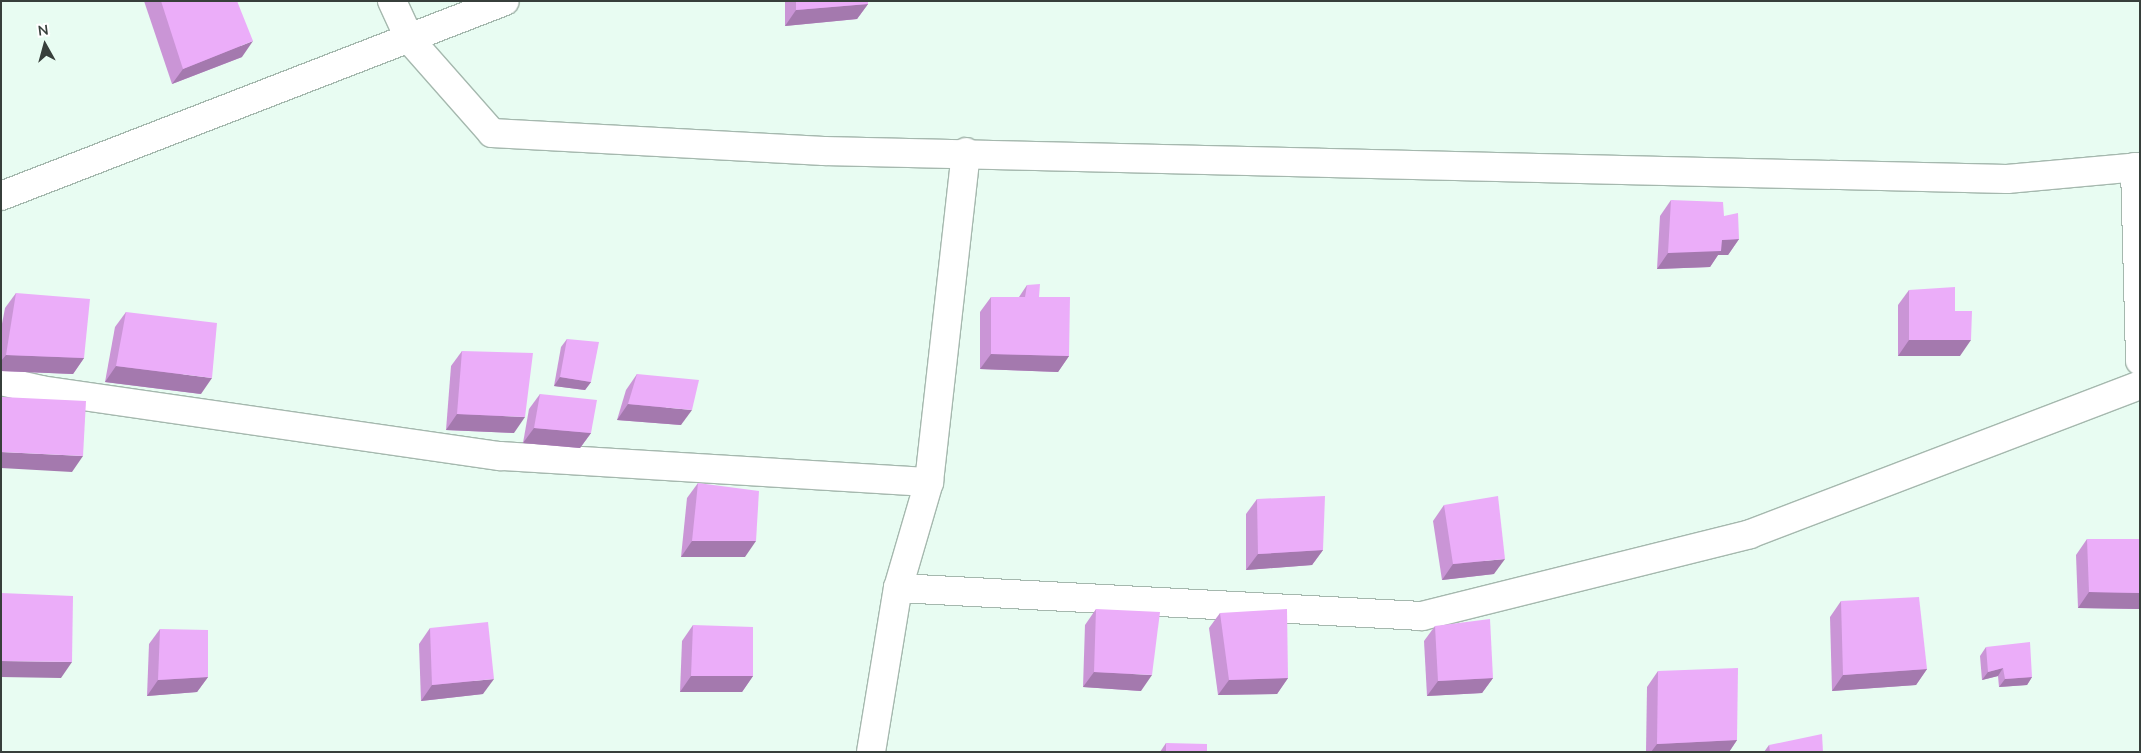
<!DOCTYPE html>
<style>
body{margin:0}
#map{position:relative;width:2141px;height:753px;overflow:hidden;background:#e8fcf2;font-family:Mulish,sans-serif}
div>[style]{position:absolute}
.roads{filter:drop-shadow(1px 0 #a5b8ae) drop-shadow(-1px 0 #a5b8ae) drop-shadow(0 1px #a5b8ae) drop-shadow(0 -1px #a5b8ae)}
.minor>*{height:28px;margin:-14px;padding:0 14px;transform-origin:14px;border-radius:14px;background:#fff}
.wall>*{inset:0;background:#ca95d6}
.shaded-wall>*{inset:0;background:#a479ae}
.building>*{inset:0;background:#ebadf9}
span{translate:-50% -50%;white-space:nowrap;text-align:center;line-height:1.15;-webkit-text-stroke:4px #fff;paint-order:stroke}
.frame{position:absolute;inset:0;border:2px solid #373f3b;pointer-events:none}
.north{position:absolute;left:20px;top:20px;width:50px;height:50px;-webkit-text-stroke:4px #fff;paint-order:stroke;rotate:353deg;font-size:14px;font-weight:700;line-height:20px;text-align:center;color:#373f3b}
.north::after{content:'';display:block;margin:auto;width:18px;height:22px;background:#373f3b;clip-path:polygon(50% 0,100% 100%,50% 72%,0 100%)}
</style>
<div id="map">
<div class="roads">
<div class="minor">
<i style="left:392px;top:1px;width:43px;rotate:65.2deg"></i>
<i style="left:410px;top:40px;width:124px;rotate:48.6deg"></i>
<i style="left:492px;top:133px;width:332px;rotate:3.1deg"></i>
<i style="left:824px;top:151px;width:1183px;rotate:1.36deg"></i>
<i style="left:2007px;top:179px;width:134px;rotate:-5.2deg"></i>
<i style="left:2135px;top:167px;width:194px;rotate:88.5deg"></i>
<i style="left:1px;top:196px;width:540px;rotate:-21.15deg"></i>
<i style="left:1px;top:381px;width:41px;rotate:12.7deg"></i>
<i style="left:41px;top:390px;width:465px;rotate:8.2deg"></i>
<i style="left:501px;top:456px;width:429px;rotate:3.5deg"></i>
<i style="left:898px;top:588px;width:525px;rotate:3.06deg"></i>
<i style="left:1422px;top:616px;width:338px;rotate:-14deg"></i>
<i style="left:1750px;top:534px;width:417px;rotate:-20.9deg"></i>
<i style="left:871px;top:752px;width:166px;rotate:-80.7deg"></i>
<i style="left:898px;top:588px;width:110px;rotate:-73.7deg"></i>
<i style="left:929px;top:482px;width:332px;rotate:-83.6deg"></i>
</div>
</div>
<div class="wall">
<i style="clip-path:polygon(144px 1px,237px 1px,242px 57px,172px 84px)"></i>
<i style="clip-path:polygon(785px 1px,868px 1px,868px 4px,857px 19px,785px 26px)"></i>
<i style="clip-path:polygon(1671px 200px,1724px 216px,1739px 239px,1728px 255px,1718px 255px,1710px 267px,1657px 269px,1660px 216px)"></i>
<i style="clip-path:polygon(1027px 285px,1039px 297px,1069px 356px,1058px 372px,980px 369px,980px 312px,991px 297px,1019px 297px)"></i>
<i style="clip-path:polygon(1909px 290px,1955px 311px,1960px 356px,1898px 356px,1898px 305px)"></i>
<i style="clip-path:polygon(16px 293px,84px 358px,73px 374px,1px 371px,1px 329px,5px 308px)"></i>
<i style="clip-path:polygon(126px 312px,201px 394px,105px 382px,115px 327px)"></i>
<i style="clip-path:polygon(567px 339px,591px 382px,585px 390px,554px 386px,561px 347px)"></i>
<i style="clip-path:polygon(462px 351px,514px 433px,446px 430px,451px 366px)"></i>
<i style="clip-path:polygon(637px 374px,681px 425px,617px 420px,626px 390px)"></i>
<i style="clip-path:polygon(540px 394px,591px 433px,580px 448px,523px 443px,529px 409px)"></i>
<i style="clip-path:polygon(698px 483px,745px 557px,681px 557px,687px 498px)"></i>
<i style="clip-path:polygon(1257px 499px,1323px 550px,1312px 565px,1246px 570px,1246px 514px)"></i>
<i style="clip-path:polygon(1444px 505px,1494px 574px,1442px 580px,1433px 521px)"></i>
<i style="clip-path:polygon(2087px 539px,2140px 539px,2140px 609px,2078px 608px,2076px 555px)"></i>
<i style="clip-path:polygon(1841px 601px,1927px 669px,1916px 685px,1832px 691px,1830px 617px)"></i>
<i style="clip-path:polygon(1096px 609px,1141px 691px,1083px 687px,1085px 625px)"></i>
<i style="clip-path:polygon(1220px 613px,1288px 678px,1277px 694px,1218px 695px,1209px 628px)"></i>
<i style="clip-path:polygon(693px 625px,753px 676px,742px 692px,680px 692px,682px 641px)"></i>
<i style="clip-path:polygon(1435px 626px,1493px 678px,1482px 693px,1427px 696px,1424px 641px)"></i>
<i style="clip-path:polygon(430px 628px,483px 694px,421px 701px,419px 644px)"></i>
<i style="clip-path:polygon(160px 629px,208px 677px,197px 692px,147px 696px,149px 644px)"></i>
<i style="clip-path:polygon(1986px 647px,2032px 677px,2027px 685px,1999px 687px,1998px 676px,1982px 680px,1980px 656px)"></i>
<i style="clip-path:polygon(1658px 671px,1737px 740px,1729px 752px,1646px 752px,1647px 687px)"></i>
<i style="clip-path:polygon(1166px 743px,1207px 752px,1160px 752px)"></i>
<i style="clip-path:polygon(1769px 745px,1823px 752px,1764px 752px)"></i>
</div>
<div class="shaded-wall">
<i style="clip-path:polygon(868px 4px,857px 19px,785px 26px,796px 10px)"></i>
<i style="clip-path:polygon(253px 41px,242px 57px,172px 84px,183px 69px)"></i>
<i style="clip-path:polygon(1739px 239px,1728px 255px,1718px 255px,1710px 267px,1657px 269px,1668px 253px,1722px 240px)"></i>
<i style="clip-path:polygon(1909px 340px,1971px 340px,1960px 356px,1898px 356px)"></i>
<i style="clip-path:polygon(991px 354px,1069px 356px,1058px 372px,980px 369px)"></i>
<i style="clip-path:polygon(6px 355px,84px 358px,73px 374px,1px 371px,1px 361px)"></i>
<i style="clip-path:polygon(116px 366px,212px 378px,201px 394px,105px 382px)"></i>
<i style="clip-path:polygon(560px 377px,591px 382px,585px 390px,554px 386px)"></i>
<i style="clip-path:polygon(628px 404px,692px 410px,681px 425px,617px 420px)"></i>
<i style="clip-path:polygon(457px 414px,525px 417px,514px 433px,446px 430px)"></i>
<i style="clip-path:polygon(534px 428px,591px 433px,580px 448px,523px 443px)"></i>
<i style="clip-path:polygon(1px 452px,83px 456px,72px 472px,1px 468px)"></i>
<i style="clip-path:polygon(692px 541px,756px 541px,745px 557px,681px 557px)"></i>
<i style="clip-path:polygon(1323px 550px,1312px 565px,1246px 570px,1258px 554px)"></i>
<i style="clip-path:polygon(1505px 559px,1494px 574px,1442px 580px,1453px 564px)"></i>
<i style="clip-path:polygon(2089px 592px,2140px 593px,2140px 609px,2078px 608px)"></i>
<i style="clip-path:polygon(1px 661px,72px 662px,61px 678px,1px 677px)"></i>
<i style="clip-path:polygon(2003px 668px,1998px 676px,1982px 680px,1988px 672px)"></i>
<i style="clip-path:polygon(1927px 669px,1916px 685px,1832px 691px,1843px 675px)"></i>
<i style="clip-path:polygon(1094px 672px,1152px 675px,1141px 691px,1083px 687px)"></i>
<i style="clip-path:polygon(691px 676px,753px 676px,742px 692px,680px 692px)"></i>
<i style="clip-path:polygon(208px 677px,197px 692px,147px 696px,158px 680px)"></i>
<i style="clip-path:polygon(2032px 677px,2027px 685px,1999px 687px,2005px 679px)"></i>
<i style="clip-path:polygon(1288px 678px,1277px 694px,1218px 695px,1229px 680px)"></i>
<i style="clip-path:polygon(1493px 678px,1482px 693px,1427px 696px,1438px 681px)"></i>
<i style="clip-path:polygon(494px 679px,483px 694px,421px 701px,432px 685px)"></i>
<i style="clip-path:polygon(1737px 740px,1729px 752px,1651px 752px,1657px 744px)"></i>
</div>
<div class="building">
<i style="clip-path:polygon(161px 1px,237px 1px,253px 41px,183px 69px)"></i>
<i style="clip-path:polygon(796px 1px,868px 1px,868px 4px,796px 10px)"></i>
<i style="clip-path:polygon(1671px 200px,1723px 202px,1724px 216px,1738px 213px,1739px 239px,1722px 240px,1721px 251px,1668px 253px)"></i>
<i style="clip-path:polygon(1040px 284px,1039px 297px,1070px 297px,1069px 356px,991px 354px,991px 297px,1025px 297px,1027px 285px)"></i>
<i style="clip-path:polygon(1955px 287px,1955px 311px,1972px 311px,1971px 340px,1909px 340px,1909px 290px)"></i>
<i style="clip-path:polygon(16px 293px,90px 299px,84px 358px,6px 355px)"></i>
<i style="clip-path:polygon(126px 312px,217px 323px,212px 378px,116px 366px)"></i>
<i style="clip-path:polygon(567px 339px,599px 342px,591px 382px,560px 377px)"></i>
<i style="clip-path:polygon(462px 351px,533px 353px,525px 417px,457px 414px)"></i>
<i style="clip-path:polygon(637px 374px,699px 380px,692px 410px,628px 404px)"></i>
<i style="clip-path:polygon(540px 394px,597px 400px,591px 433px,534px 428px)"></i>
<i style="clip-path:polygon(2px 397px,86px 401px,83px 456px,1px 452px)"></i>
<i style="clip-path:polygon(698px 483px,759px 491px,756px 541px,692px 541px)"></i>
<i style="clip-path:polygon(1325px 496px,1323px 550px,1258px 554px,1257px 499px)"></i>
<i style="clip-path:polygon(1498px 496px,1505px 559px,1453px 564px,1444px 505px)"></i>
<i style="clip-path:polygon(2087px 539px,2140px 539px,2140px 593px,2089px 592px)"></i>
<i style="clip-path:polygon(1px 593px,73px 596px,72px 662px,1px 661px)"></i>
<i style="clip-path:polygon(1919px 597px,1927px 669px,1843px 675px,1841px 601px)"></i>
<i style="clip-path:polygon(1096px 609px,1160px 612px,1152px 675px,1094px 672px)"></i>
<i style="clip-path:polygon(1287px 609px,1288px 678px,1229px 680px,1220px 613px)"></i>
<i style="clip-path:polygon(1490px 619px,1493px 678px,1438px 681px,1435px 626px)"></i>
<i style="clip-path:polygon(488px 622px,494px 679px,432px 685px,430px 628px)"></i>
<i style="clip-path:polygon(693px 625px,753px 627px,753px 676px,691px 676px)"></i>
<i style="clip-path:polygon(160px 629px,208px 630px,208px 677px,158px 680px)"></i>
<i style="clip-path:polygon(2030px 642px,2032px 677px,2005px 679px,2003px 668px,1988px 672px,1986px 647px)"></i>
<i style="clip-path:polygon(1738px 668px,1737px 740px,1657px 744px,1658px 671px)"></i>
<i style="clip-path:polygon(1822px 734px,1823px 752px,1770px 752px,1769px 745px)"></i>
<i style="clip-path:polygon(1166px 743px,1207px 744px,1207px 752px,1166px 752px)"></i>
</div>
<div class="frame"></div>
<div class="north">N</div>
</div>
